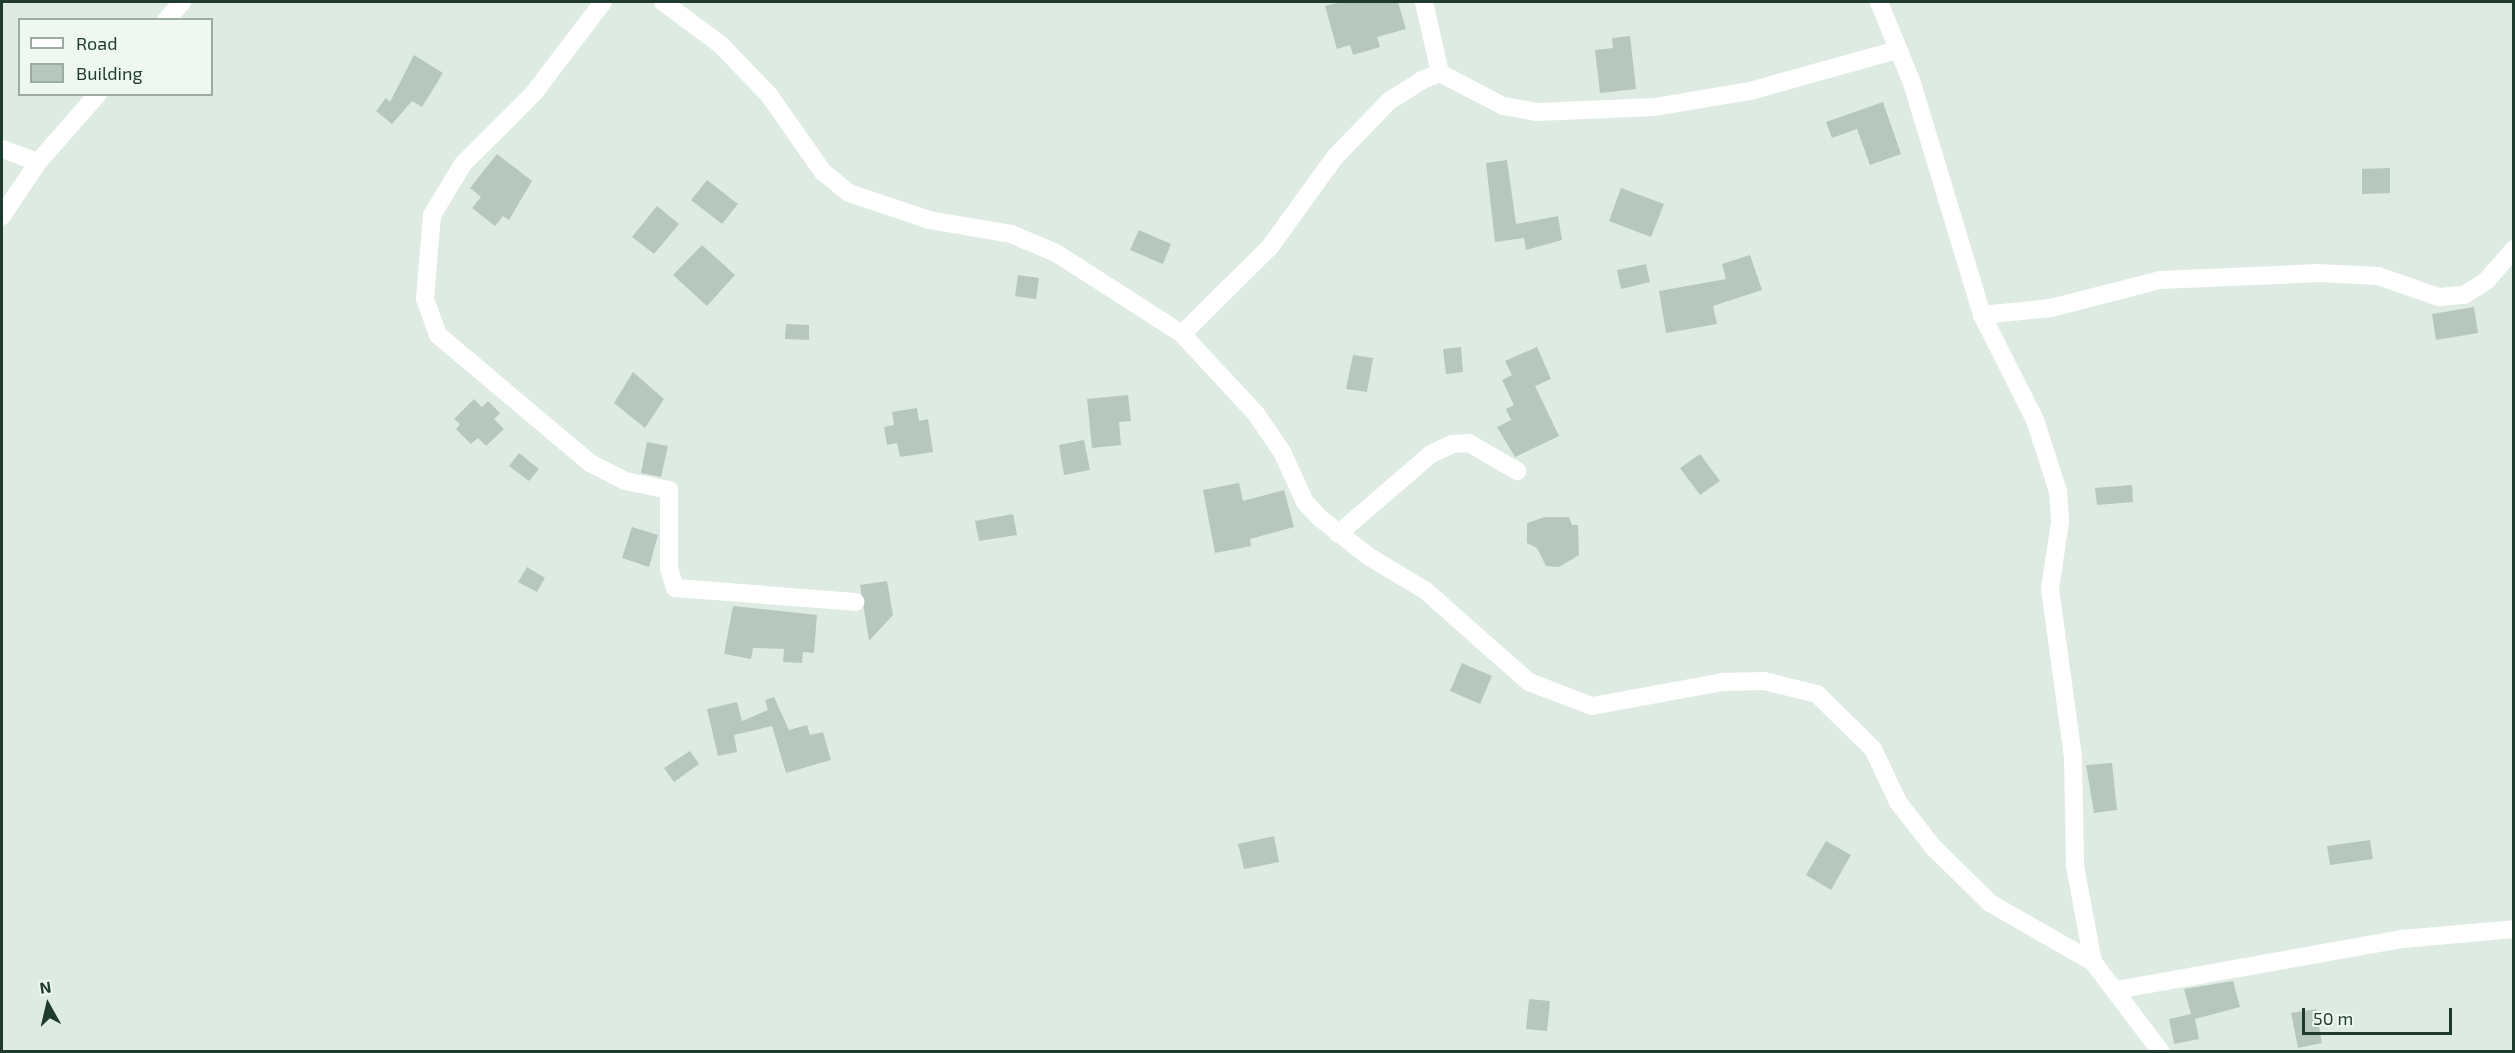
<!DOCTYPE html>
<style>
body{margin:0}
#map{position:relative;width:2515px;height:1053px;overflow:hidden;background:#deebe3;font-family:"Exo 2",sans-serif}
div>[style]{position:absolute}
.building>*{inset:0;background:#b6c8be}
.minor>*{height:18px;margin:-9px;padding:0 9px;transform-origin:9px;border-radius:9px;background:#fff}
span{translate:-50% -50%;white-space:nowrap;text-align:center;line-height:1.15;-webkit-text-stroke:4.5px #eff7f1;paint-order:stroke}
.frame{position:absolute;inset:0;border:3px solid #1f3b2f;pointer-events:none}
.legend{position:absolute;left:18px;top:18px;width:195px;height:78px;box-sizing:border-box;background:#eff7f1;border:2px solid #9caca3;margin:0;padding:8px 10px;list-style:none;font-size:18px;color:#1f3b2f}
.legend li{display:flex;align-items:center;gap:12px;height:30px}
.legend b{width:30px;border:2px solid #9caca3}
.north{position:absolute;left:18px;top:975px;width:60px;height:60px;-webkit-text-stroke:4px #eff7f1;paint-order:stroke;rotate:352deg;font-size:16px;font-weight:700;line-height:24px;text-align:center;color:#1f3b2f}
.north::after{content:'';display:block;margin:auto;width:21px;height:27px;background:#1f3b2f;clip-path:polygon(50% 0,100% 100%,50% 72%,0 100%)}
.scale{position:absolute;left:2302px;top:1008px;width:150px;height:27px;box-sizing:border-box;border:3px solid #1f3b2f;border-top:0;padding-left:8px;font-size:18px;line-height:21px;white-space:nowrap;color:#1f3b2f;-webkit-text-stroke:4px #eff7f1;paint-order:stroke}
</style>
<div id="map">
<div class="building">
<i style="clip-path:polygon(1342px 2px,1398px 2px,1406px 29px,1377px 37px,1380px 47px,1353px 55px,1350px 45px,1337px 49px,1325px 6px)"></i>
<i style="clip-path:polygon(1630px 36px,1636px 89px,1600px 93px,1595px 50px,1613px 48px,1612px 38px)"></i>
<i style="clip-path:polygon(414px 55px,443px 73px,422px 107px,412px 101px,392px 124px,376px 111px,386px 98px,390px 102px)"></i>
<i style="clip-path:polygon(1883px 102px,1901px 154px,1870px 165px,1857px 129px,1832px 138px,1826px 122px)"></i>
<i style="clip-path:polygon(497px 154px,532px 181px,509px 220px,503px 216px,495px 226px,472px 208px,481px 197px,470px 188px)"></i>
<i style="clip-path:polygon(1507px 160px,1516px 224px,1558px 216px,1562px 240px,1526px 250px,1524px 238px,1495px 242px,1486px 163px)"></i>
<i style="clip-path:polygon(2390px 168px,2390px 193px,2362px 194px,2362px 169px)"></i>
<i style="clip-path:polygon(707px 180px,738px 204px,722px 224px,691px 200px)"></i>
<i style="clip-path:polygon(1621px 188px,1664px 204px,1651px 237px,1609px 221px)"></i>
<i style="clip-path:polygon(657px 206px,679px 224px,654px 254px,632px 237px)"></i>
<i style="clip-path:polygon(1139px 230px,1171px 244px,1163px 264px,1130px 250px)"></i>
<i style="clip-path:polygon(702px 245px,735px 275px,707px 306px,673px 275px)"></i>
<i style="clip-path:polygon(1750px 255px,1762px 290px,1713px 306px,1717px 324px,1666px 333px,1659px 291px,1726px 279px,1722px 264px)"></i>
<i style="clip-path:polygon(1646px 264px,1650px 282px,1621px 289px,1617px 270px)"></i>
<i style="clip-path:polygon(1018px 275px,1039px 278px,1036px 299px,1015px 296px)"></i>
<i style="clip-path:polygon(2474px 307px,2478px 333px,2436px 340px,2432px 314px)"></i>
<i style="clip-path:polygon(786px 324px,809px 325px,809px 340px,785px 339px)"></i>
<i style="clip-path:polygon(1461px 347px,1463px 372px,1446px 374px,1443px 349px)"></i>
<i style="clip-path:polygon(1537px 347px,1551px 379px,1535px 386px,1559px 436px,1515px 457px,1497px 427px,1511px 420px,1506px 409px,1514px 405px,1502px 380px,1512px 375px,1505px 361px)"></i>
<i style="clip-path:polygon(1353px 355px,1373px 358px,1367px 392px,1346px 389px)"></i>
<i style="clip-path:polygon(633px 372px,664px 399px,645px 428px,614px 403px)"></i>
<i style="clip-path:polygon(1128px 395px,1131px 421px,1119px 422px,1121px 445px,1092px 448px,1087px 399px)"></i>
<i style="clip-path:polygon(474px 399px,482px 407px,488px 401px,500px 413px,494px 419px,504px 429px,486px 446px,478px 438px,471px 444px,456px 429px,460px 424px,454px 419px)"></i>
<i style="clip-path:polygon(917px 408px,919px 421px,928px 419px,933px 452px,900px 457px,897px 443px,887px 445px,884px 427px,894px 425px,892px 412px)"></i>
<i style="clip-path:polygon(1084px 440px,1090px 470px,1064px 475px,1059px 445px)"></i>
<i style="clip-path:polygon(647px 442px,668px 446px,661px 477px,641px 473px)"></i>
<i style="clip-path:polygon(519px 453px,539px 469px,529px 481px,509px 466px)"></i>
<i style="clip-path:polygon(1700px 454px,1720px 481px,1700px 495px,1680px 468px)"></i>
<i style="clip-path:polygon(1239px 483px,1243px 501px,1284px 490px,1294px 527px,1250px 539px,1251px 546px,1215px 553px,1203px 490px)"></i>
<i style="clip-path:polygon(2132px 485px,2133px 502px,2097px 505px,2095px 488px)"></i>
<i style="clip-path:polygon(1013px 514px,1017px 535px,979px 541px,975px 521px)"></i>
<i style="clip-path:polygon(1545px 517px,1569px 517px,1572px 525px,1578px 525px,1579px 555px,1559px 567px,1546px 566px,1537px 548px,1527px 543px,1527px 523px)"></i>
<i style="clip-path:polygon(632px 527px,658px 535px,649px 567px,622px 558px)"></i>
<i style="clip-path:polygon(527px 567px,545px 578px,537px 592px,518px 582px)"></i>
<i style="clip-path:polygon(887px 581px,893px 615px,869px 641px,860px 585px)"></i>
<i style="clip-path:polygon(733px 606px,817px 615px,814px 653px,803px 652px,802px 663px,783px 662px,784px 649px,753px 648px,751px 659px,724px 654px)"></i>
<i style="clip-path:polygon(1462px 663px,1492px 676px,1480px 704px,1450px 691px)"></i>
<i style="clip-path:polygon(774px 697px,789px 730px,807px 725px,810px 735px,823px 732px,831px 760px,786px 773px,772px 726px,734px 735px,737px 752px,718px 756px,707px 709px,737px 702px,742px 721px,768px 710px,765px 700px)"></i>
<i style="clip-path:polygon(690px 751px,699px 764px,674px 782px,664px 768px)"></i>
<i style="clip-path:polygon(2112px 763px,2117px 810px,2094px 813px,2086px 765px)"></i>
<i style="clip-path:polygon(1274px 836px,1279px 862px,1244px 869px,1238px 844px)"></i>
<i style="clip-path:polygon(2370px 840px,2373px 859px,2330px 865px,2327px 846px)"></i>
<i style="clip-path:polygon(1826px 841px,1851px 855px,1831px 890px,1806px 875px)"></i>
<i style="clip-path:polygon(2233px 981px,2240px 1007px,2195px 1019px,2199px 1039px,2174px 1044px,2169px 1019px,2191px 1014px,2184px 989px)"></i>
<i style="clip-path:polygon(1529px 999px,1550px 1001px,1547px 1031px,1526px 1029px)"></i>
<i style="clip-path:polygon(2316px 1009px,2322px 1043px,2298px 1048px,2291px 1013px)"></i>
</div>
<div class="minor">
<i style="left:603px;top:2px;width:114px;rotate:127.2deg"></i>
<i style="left:534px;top:93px;width:100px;rotate:135deg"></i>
<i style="left:463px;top:164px;width:60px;rotate:121.3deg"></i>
<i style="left:432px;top:215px;width:84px;rotate:94.8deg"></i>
<i style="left:425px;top:299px;width:38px;rotate:70deg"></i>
<i style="left:438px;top:335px;width:199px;rotate:40.1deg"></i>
<i style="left:590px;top:463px;width:39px;rotate:27deg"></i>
<i style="left:625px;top:481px;width:45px;rotate:11.6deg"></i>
<i style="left:669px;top:490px;width:79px;rotate:90deg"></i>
<i style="left:669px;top:569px;width:20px;rotate:72deg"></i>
<i style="left:675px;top:588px;width:181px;rotate:4.4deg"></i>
<i style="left:663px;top:2px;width:71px;rotate:36.4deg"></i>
<i style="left:720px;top:44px;width:71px;rotate:46.1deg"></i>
<i style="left:769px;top:95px;width:94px;rotate:55deg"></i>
<i style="left:823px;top:172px;width:33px;rotate:39deg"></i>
<i style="left:849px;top:193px;width:84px;rotate:18.6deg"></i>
<i style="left:929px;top:220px;width:83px;rotate:9.7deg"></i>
<i style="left:1011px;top:234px;width:49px;rotate:22.9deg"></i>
<i style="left:1056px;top:253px;width:150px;rotate:32.7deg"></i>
<i style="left:1182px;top:334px;width:109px;rotate:47.2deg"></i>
<i style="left:1256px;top:414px;width:46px;rotate:55.6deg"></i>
<i style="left:1282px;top:452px;width:55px;rotate:65.3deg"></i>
<i style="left:1305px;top:502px;width:22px;rotate:47deg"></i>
<i style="left:1320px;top:518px;width:61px;rotate:38.4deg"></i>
<i style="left:1368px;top:556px;width:68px;rotate:31.1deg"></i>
<i style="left:1426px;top:591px;width:137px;rotate:41.5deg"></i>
<i style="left:1529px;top:682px;width:67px;rotate:20.9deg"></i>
<i style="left:1592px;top:706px;width:133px;rotate:-10.4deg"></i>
<i style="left:1723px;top:682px;width:41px;rotate:-1.4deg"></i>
<i style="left:1764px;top:681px;width:55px;rotate:13.8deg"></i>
<i style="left:1817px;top:694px;width:78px;rotate:44.5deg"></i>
<i style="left:1873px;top:749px;width:59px;rotate:64.7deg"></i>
<i style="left:1898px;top:802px;width:57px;rotate:52.1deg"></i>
<i style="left:1933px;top:847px;width:80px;rotate:44.5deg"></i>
<i style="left:1990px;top:903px;width:119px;rotate:29.8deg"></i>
<i style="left:2093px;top:962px;width:113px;rotate:52.9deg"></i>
<i style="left:1424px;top:2px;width:73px;rotate:77.3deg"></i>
<i style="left:1879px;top:2px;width:87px;rotate:67.8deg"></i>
<i style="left:1912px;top:83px;width:242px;rotate:73.2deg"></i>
<i style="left:1982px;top:315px;width:118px;rotate:63.2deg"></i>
<i style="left:2035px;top:420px;width:75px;rotate:72.1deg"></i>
<i style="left:2058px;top:491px;width:31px;rotate:86deg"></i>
<i style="left:2060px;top:522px;width:68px;rotate:98.5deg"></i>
<i style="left:2050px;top:589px;width:170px;rotate:82.2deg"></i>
<i style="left:2073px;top:757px;width:109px;rotate:88.9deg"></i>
<i style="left:2075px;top:866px;width:98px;rotate:79.4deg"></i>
<i style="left:166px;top:20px;width:24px;rotate:-48deg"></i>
<i style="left:2px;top:149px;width:38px;rotate:20deg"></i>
<i style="left:2px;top:216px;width:65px;rotate:-56.3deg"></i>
<i style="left:38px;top:162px;width:91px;rotate:-48.6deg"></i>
<i style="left:1982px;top:315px;width:69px;rotate:-5.8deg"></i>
<i style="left:2051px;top:308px;width:113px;rotate:-14.4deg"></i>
<i style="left:2160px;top:280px;width:158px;rotate:-2.5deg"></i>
<i style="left:2318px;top:273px;width:60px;rotate:2.9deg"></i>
<i style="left:2378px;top:276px;width:65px;rotate:19deg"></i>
<i style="left:2439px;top:297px;width:25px;rotate:-5deg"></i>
<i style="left:2464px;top:295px;width:26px;rotate:-32deg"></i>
<i style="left:2486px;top:281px;width:43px;rotate:-48.8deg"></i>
<i style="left:1182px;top:334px;width:124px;rotate:-44.7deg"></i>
<i style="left:1270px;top:247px;width:111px;rotate:-54.2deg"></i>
<i style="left:1335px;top:157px;width:78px;rotate:-46deg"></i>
<i style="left:1389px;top:101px;width:39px;rotate:-32deg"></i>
<i style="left:1422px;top:80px;width:19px;rotate:-21deg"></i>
<i style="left:1440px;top:73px;width:71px;rotate:27.6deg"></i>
<i style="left:1503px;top:106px;width:35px;rotate:10deg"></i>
<i style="left:1537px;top:112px;width:118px;rotate:-2.4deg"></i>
<i style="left:1655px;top:107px;width:96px;rotate:-9.6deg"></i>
<i style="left:1750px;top:91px;width:153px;rotate:-15.6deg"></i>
<i style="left:1338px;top:534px;width:123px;rotate:-40.7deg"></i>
<i style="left:1431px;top:454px;width:23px;rotate:-25deg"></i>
<i style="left:1452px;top:444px;width:17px;rotate:-3deg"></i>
<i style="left:1469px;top:443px;width:56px;rotate:30.3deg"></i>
<i style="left:2116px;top:990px;width:291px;rotate:-10.1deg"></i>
<i style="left:2403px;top:939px;width:111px;rotate:-5.1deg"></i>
</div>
<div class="frame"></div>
<ul class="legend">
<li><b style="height:8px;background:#fff"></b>Road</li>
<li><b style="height:16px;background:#b6c8be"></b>Building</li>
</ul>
<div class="north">N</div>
<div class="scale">50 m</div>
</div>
